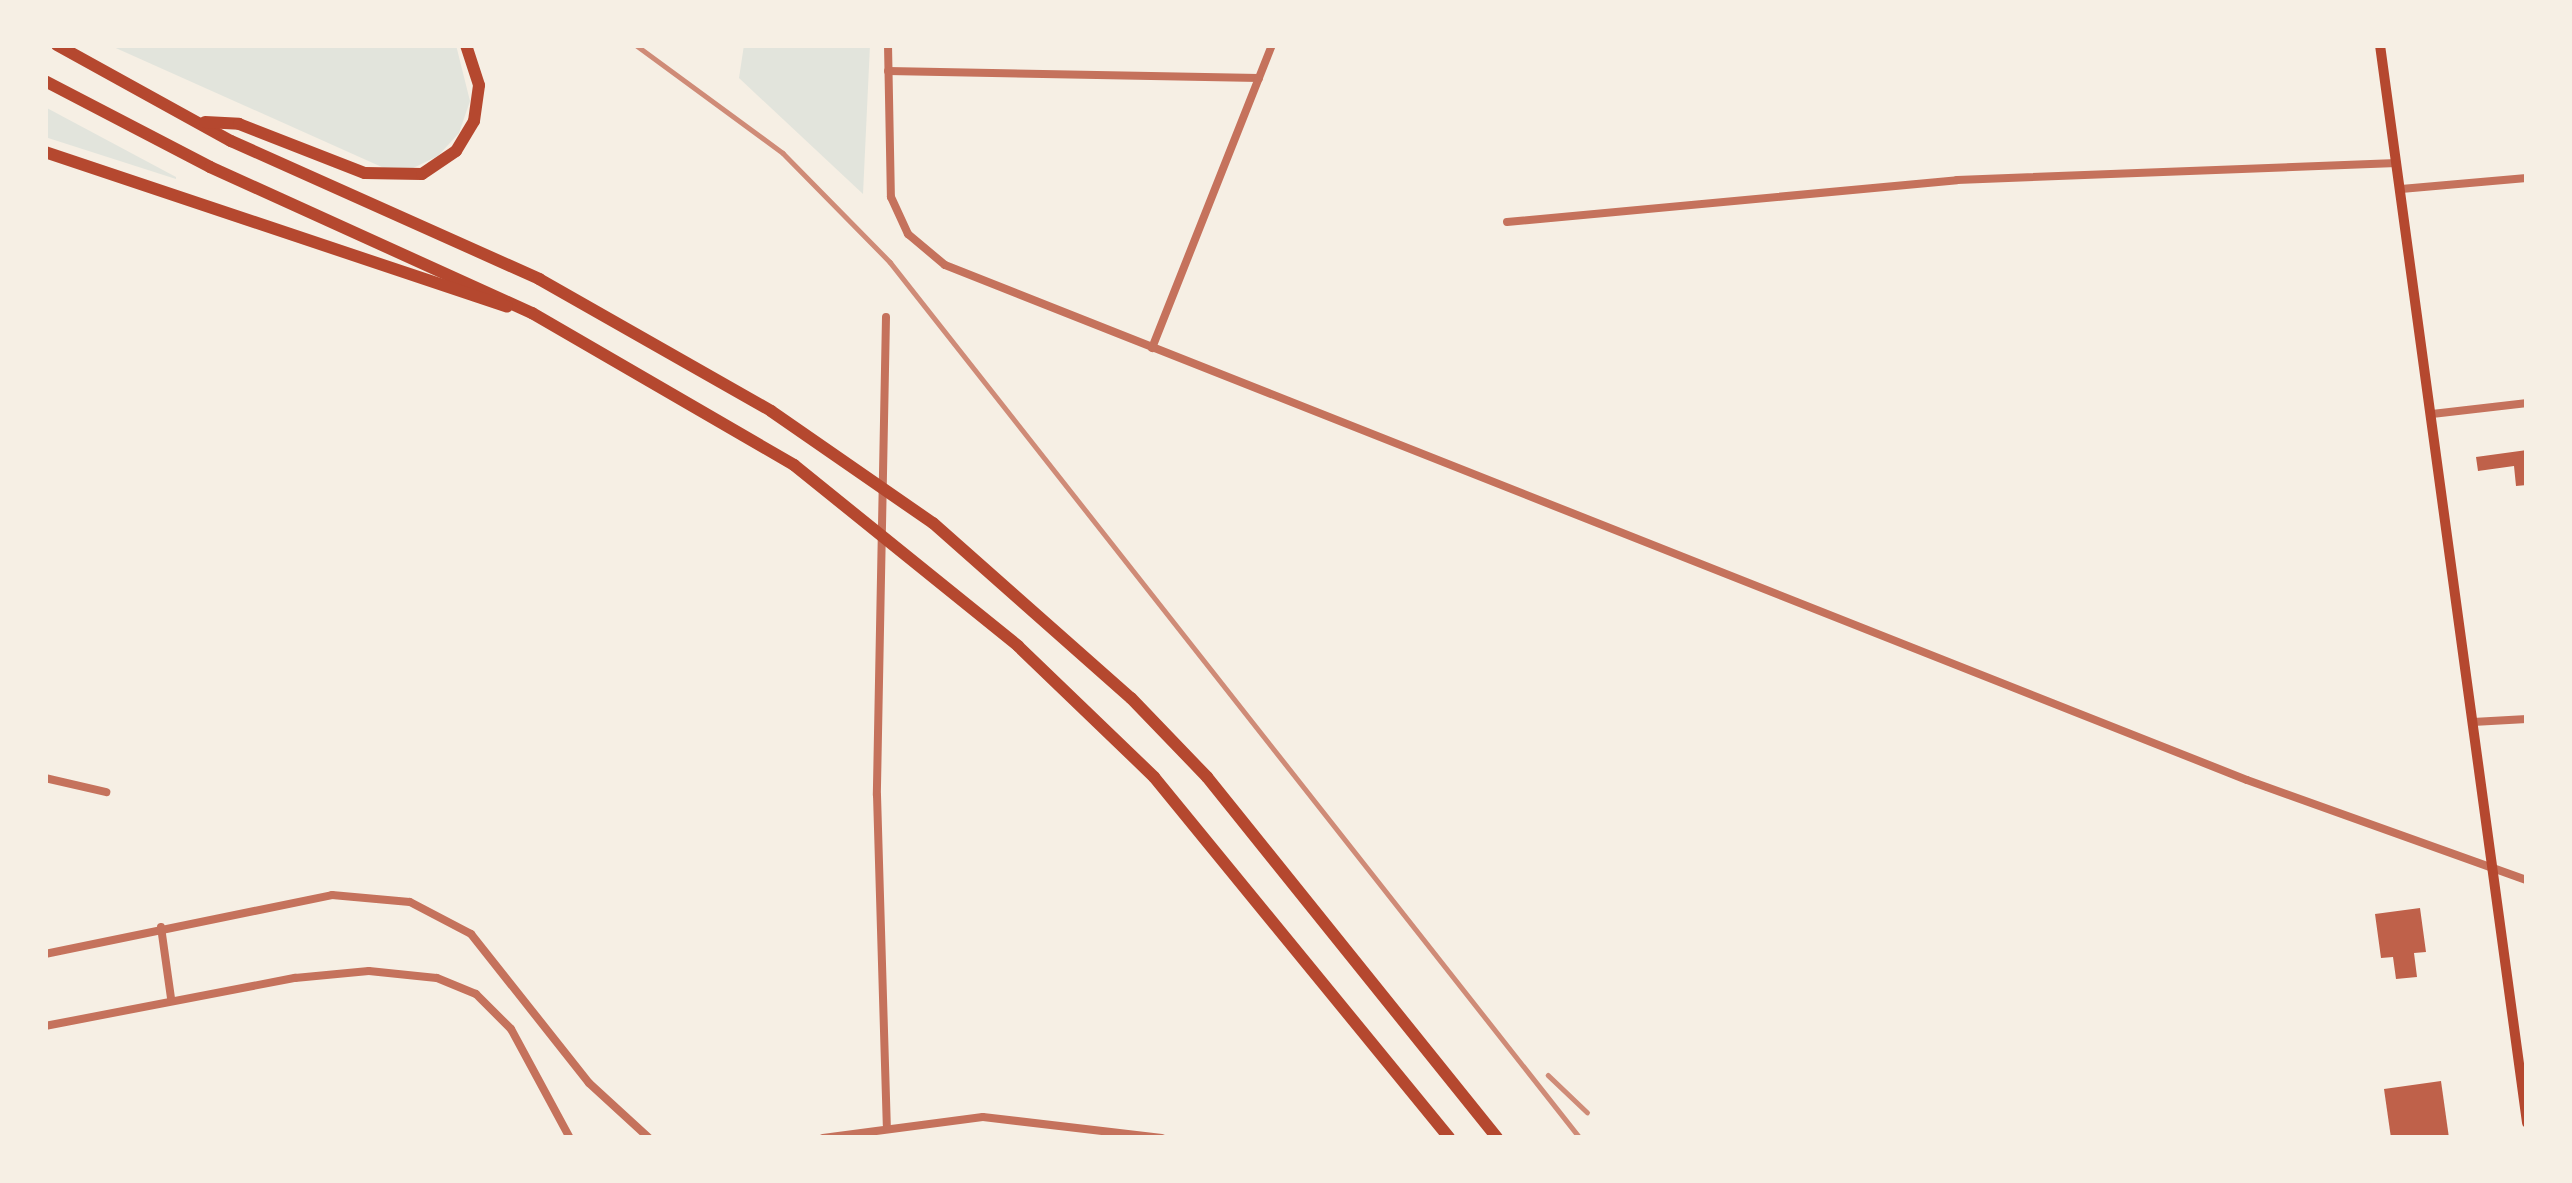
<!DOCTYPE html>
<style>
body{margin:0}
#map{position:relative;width:2572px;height:1183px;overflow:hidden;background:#f6efe4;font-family:Signika,sans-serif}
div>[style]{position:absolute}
.green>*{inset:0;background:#e2e4dc}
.building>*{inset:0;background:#bf614a}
.minor>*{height:8px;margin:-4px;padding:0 4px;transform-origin:4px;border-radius:4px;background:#c5725c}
.primary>*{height:10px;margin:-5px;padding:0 5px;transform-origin:5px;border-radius:5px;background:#b5482f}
.motorway>*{height:12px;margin:-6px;padding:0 6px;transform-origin:6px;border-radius:6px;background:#b5482f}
.rail>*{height:4.5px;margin:-2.25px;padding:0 2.25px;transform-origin:2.25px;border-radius:2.25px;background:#cf8b77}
span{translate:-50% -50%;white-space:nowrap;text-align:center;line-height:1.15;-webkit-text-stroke:9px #f6efe4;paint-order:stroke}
.frame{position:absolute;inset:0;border:48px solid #f6efe4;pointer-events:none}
</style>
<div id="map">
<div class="green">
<i style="clip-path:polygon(109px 45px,456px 45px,470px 101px,459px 133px,438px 156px,411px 169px,384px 168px)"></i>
<i style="clip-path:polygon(744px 45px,870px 45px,863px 194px,739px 78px)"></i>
<i style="clip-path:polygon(45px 107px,176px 177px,176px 179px,45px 137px)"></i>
</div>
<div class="building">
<i style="clip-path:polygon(2527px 450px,2527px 485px,2516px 486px,2514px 466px,2478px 471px,2476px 457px)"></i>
<i style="clip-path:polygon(2420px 908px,2426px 952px,2414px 953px,2417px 977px,2396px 979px,2393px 957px,2381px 958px,2375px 914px)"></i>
<i style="clip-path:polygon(2441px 1081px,2449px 1138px,2391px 1138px,2384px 1089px)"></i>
</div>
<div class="minor">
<i style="left:888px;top:45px;width:152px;rotate:88.9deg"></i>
<i style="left:891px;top:197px;width:41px;rotate:65.3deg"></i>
<i style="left:908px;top:234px;width:48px;rotate:40deg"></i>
<i style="left:945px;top:265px;width:1400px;rotate:21.58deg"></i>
<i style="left:2247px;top:780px;width:297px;rotate:19.7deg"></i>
<i style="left:888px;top:71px;width:371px;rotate:1.1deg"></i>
<i style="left:2401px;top:189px;width:126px;rotate:-5deg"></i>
<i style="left:1507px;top:222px;width:452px;rotate:-5.3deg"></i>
<i style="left:1957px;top:180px;width:440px;rotate:-2.2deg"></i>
<i style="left:886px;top:317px;width:478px;rotate:91.1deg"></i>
<i style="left:877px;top:795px;width:330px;rotate:88.3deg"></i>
<i style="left:1152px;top:348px;width:326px;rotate:-68.4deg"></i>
<i style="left:2432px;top:414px;width:96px;rotate:-6.6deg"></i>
<i style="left:2473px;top:722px;width:54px;rotate:-3.2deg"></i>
<i style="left:45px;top:778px;width:63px;rotate:12.9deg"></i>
<i style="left:161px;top:927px;width:72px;rotate:82deg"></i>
<i style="left:45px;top:954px;width:293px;rotate:-11.6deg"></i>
<i style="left:332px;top:895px;width:78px;rotate:5.1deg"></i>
<i style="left:410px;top:902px;width:69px;rotate:27.7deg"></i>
<i style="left:471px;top:934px;width:190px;rotate:51.6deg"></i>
<i style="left:589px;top:1083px;width:81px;rotate:42.5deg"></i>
<i style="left:45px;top:1026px;width:255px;rotate:-10.9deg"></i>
<i style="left:295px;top:978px;width:74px;rotate:-5.4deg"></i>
<i style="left:369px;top:971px;width:68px;rotate:5.9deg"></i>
<i style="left:437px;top:978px;width:42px;rotate:22.3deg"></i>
<i style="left:476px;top:994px;width:49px;rotate:45deg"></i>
<i style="left:511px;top:1029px;width:124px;rotate:61.6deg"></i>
<i style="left:823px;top:1138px;width:161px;rotate:-7.5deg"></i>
<i style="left:983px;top:1117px;width:180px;rotate:6.7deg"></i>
</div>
<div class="primary">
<i style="left:2380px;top:45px;width:1088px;rotate:82.23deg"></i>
</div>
<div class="motorway">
<i style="left:57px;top:45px;width:199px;rotate:28.9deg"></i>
<i style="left:231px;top:141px;width:338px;rotate:24.1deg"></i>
<i style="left:539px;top:279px;width:267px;rotate:29.6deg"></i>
<i style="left:771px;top:411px;width:197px;rotate:34.7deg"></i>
<i style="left:933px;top:523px;width:264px;rotate:41.5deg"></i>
<i style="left:1131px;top:698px;width:110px;rotate:46.1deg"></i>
<i style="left:1207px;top:777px;width:463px;rotate:51.2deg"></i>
<i style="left:45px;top:81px;width:186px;rotate:27.5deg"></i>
<i style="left:210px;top:167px;width:354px;rotate:24.4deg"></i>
<i style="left:532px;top:313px;width:303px;rotate:30.1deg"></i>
<i style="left:794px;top:465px;width:288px;rotate:38.9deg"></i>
<i style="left:1018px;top:646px;width:189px;rotate:43.9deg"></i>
<i style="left:1154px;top:777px;width:466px;rotate:50.7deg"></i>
<i style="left:205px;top:122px;width:34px;rotate:3deg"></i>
<i style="left:239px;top:124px;width:135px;rotate:21.3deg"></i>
<i style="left:365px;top:173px;width:57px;rotate:1deg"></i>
<i style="left:422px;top:174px;width:41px;rotate:-34.1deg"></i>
<i style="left:456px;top:151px;width:35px;rotate:-59deg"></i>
<i style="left:474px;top:121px;width:36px;rotate:-82deg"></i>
<i style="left:479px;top:85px;width:42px;rotate:-108deg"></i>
<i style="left:45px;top:152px;width:487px;rotate:18.5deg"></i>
</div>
<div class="rail">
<i style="left:636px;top:45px;width:182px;rotate:36.3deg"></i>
<i style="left:783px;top:153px;width:153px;rotate:45.5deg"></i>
<i style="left:890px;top:262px;width:1115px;rotate:51.77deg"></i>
<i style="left:1548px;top:1075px;width:54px;rotate:43.5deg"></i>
</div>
<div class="frame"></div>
</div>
